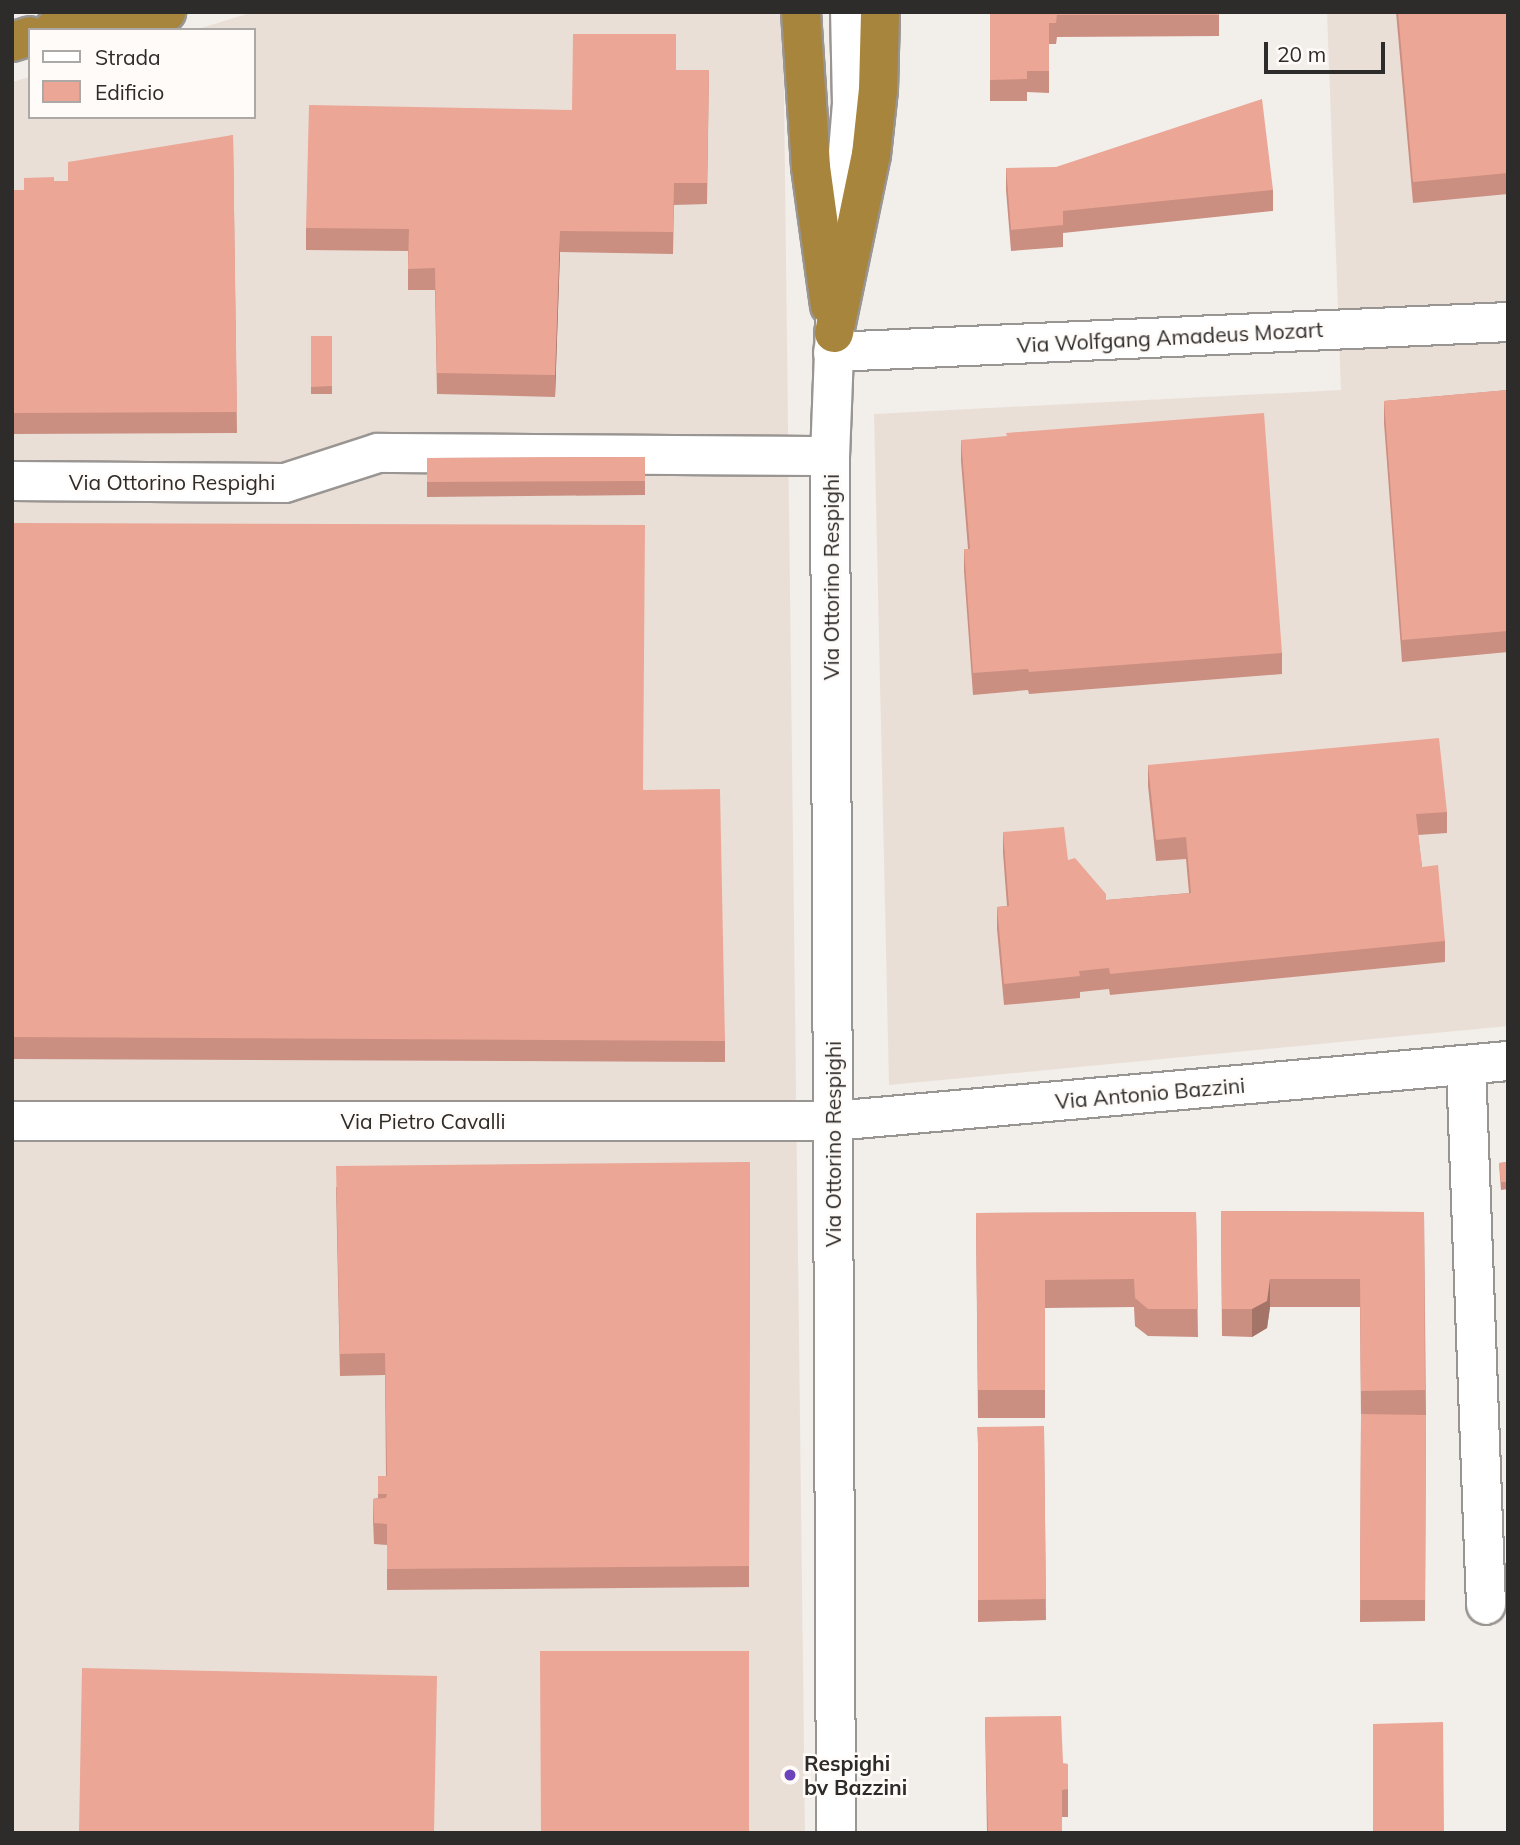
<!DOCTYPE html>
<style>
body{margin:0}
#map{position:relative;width:1520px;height:1845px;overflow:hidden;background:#f2eeea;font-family:Mulish,sans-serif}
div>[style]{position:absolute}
.built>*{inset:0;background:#eadfd7}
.roads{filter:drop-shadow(2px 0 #999592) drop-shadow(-2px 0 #999592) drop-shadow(0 2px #999592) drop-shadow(0 -2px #999592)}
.minor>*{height:38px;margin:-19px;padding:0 19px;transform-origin:19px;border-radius:19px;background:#fff}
.highway>*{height:38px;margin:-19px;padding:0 19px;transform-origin:19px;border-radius:19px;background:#a8853d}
.wall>*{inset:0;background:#ca8f81}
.shaded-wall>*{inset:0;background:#a47469}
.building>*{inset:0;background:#eba696}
.dots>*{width:19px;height:19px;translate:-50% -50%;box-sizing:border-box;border:4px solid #fffbf9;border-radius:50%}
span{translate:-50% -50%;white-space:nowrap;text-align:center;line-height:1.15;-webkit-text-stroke:5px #fffbf9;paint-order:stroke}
.street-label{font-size:21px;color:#2d2c2a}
.poi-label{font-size:21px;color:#2d2c2a;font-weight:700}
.left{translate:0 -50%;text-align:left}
.frame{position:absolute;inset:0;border:14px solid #2d2c2a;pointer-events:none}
.legend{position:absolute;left:28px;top:28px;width:228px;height:91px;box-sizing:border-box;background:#fffbf9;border:2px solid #aba8a6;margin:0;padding:9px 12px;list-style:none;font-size:21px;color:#2d2c2a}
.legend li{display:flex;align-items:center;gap:14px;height:35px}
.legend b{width:35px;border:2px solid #aba8a6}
.scale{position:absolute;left:1264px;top:42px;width:121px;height:32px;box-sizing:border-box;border:4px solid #2d2c2a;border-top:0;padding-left:9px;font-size:21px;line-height:24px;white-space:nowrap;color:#2d2c2a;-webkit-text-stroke:5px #fffbf9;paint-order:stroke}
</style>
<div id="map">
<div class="built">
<i style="clip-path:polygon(253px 12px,783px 12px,805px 1833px,12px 1833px,12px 82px,30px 77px,30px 117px,254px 117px,254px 30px,195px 30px)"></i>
<i style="clip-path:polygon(1327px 12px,1508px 12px,1508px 1026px,889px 1085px,874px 414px,1341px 390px)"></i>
</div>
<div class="roads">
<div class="minor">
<i style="left:841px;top:237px;width:133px;rotate:-85.3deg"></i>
<i style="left:852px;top:104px;width:92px;rotate:-91.2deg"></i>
<i style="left:836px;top:301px;width:155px;rotate:92.2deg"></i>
<i style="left:830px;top:456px;width:1377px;rotate:89.75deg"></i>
<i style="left:833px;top:352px;width:676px;rotate:-2.54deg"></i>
<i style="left:12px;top:481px;width:273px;rotate:0.4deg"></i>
<i style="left:285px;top:483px;width:98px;rotate:-17.9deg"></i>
<i style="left:378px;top:453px;width:452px;rotate:0.4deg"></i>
<i style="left:1466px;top:1065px;width:540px;rotate:87.88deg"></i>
<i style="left:12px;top:1121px;width:821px"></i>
<i style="left:833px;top:1121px;width:678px;rotate:-5.08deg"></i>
</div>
<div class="highway">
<i style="left:801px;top:12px;width:155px;rotate:86.3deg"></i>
<i style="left:811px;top:167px;width:140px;rotate:82.2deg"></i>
<i style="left:53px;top:30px;width:56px;rotate:-18.8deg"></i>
<i style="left:123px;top:30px;width:47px;rotate:-22.7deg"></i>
<i style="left:12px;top:42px;width:19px;rotate:-18deg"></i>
<i style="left:834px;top:333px;width:182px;rotate:-78.3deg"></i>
<i style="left:871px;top:155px;width:65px;rotate:-83.9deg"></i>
<i style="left:878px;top:90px;width:78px;rotate:-88.5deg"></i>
</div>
</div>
<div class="wall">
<i style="clip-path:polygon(990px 12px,1219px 12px,1219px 36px,1057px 37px,1056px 44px,1049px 44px,1049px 93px,1027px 92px,1027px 101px,990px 101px)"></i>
<i style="clip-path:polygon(1396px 12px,1508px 12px,1508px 194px,1413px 203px)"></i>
<i style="clip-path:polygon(676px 70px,709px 70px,707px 204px,674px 205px,673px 254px,560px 252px,555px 397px,437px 394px,435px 290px,408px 290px,408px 251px,306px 250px,306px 228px,572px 110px)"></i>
<i style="clip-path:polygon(233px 135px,237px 433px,12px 434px,12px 185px,14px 190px,24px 190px,54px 181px,68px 181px)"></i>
<i style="clip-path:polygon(1006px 168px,1273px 190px,1273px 211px,1063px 233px,1063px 247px,1011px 251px,1006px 190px)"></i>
<i style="clip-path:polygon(311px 336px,332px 336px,332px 394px,311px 394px)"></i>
<i style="clip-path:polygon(1508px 390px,1508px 652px,1402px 662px,1384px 423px,1384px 401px)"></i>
<i style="clip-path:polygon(961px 440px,1282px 653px,1282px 674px,1029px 694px,1028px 690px,973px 695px,964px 571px,964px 549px,968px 549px,961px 461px)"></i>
<i style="clip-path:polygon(645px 457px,645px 495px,427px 497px,427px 458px)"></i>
<i style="clip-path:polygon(12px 523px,644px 790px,725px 1041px,725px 1062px,12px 1059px)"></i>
<i style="clip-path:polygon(1148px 765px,1447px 812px,1447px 833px,1418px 835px,1422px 867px,1445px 941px,1445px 962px,1110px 995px,1109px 989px,1080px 992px,1080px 998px,1004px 1005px,997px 929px,997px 907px,1007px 906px,1003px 853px,1003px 832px,1068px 860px,1106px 900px,1189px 893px,1186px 859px,1156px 861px,1148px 786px)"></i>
<i style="clip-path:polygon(750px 1162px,749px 1587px,387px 1590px,387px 1545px,374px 1544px,373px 1520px,373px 1499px,378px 1498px,378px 1476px,386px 1476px,385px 1375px,340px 1376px,336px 1187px)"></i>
<i style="clip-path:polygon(1508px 1162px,1508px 1189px,1501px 1190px,1499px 1163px)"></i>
<i style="clip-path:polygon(1221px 1211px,1424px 1212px,1426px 1415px,1425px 1621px,1360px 1622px,1361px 1418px,1360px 1307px,1270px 1307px,1267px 1328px,1252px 1337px,1222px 1336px)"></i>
<i style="clip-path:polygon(1196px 1212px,1198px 1337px,1148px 1336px,1135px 1326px,1134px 1307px,1045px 1308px,1045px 1418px,978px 1418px,976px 1213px)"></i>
<i style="clip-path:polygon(1044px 1426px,1046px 1620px,978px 1622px,978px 1452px)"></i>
<i style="clip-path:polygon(985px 1717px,1063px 1763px,1068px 1789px,1068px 1817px,1062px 1817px,1062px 1833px,987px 1833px)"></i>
</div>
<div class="shaded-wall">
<i style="clip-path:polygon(560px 231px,560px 252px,555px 397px,555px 375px)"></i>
<i style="clip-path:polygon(1270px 1279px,1270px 1307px,1267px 1328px,1252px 1337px,1252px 1309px)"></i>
</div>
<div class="building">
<i style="clip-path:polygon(990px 12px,1219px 12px,1219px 15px,1057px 15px,1056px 23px,1049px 23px,1049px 71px,1027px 71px,1027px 79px,990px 80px)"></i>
<i style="clip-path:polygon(1398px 12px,1508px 12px,1508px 173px,1413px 182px)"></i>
<i style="clip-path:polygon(573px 34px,676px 34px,676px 70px,709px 70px,707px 183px,674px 183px,673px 232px,560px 231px,555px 375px,437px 373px,435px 268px,408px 269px,409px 229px,306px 228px,309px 105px,572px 110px)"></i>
<i style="clip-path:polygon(1262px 99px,1273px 190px,1063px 211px,1063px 225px,1011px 230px,1006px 168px,1056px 167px)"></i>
<i style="clip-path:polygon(233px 135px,237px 412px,12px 413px,12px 185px,14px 185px,13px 190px,24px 190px,24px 178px,54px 177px,54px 181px,68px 181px,68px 162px)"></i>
<i style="clip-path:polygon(311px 336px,332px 336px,332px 386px,311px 387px)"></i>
<i style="clip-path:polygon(1508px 390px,1508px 631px,1402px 640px,1384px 401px)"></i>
<i style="clip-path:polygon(1264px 413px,1282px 653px,1029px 672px,1028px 669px,973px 673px,964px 549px,970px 549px,961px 440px,1007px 436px,1006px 433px)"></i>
<i style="clip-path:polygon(645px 457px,645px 481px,427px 482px,427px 458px)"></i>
<i style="clip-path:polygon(12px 523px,645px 525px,643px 790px,720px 789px,725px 1041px,12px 1037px)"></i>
<i style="clip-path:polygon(1439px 738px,1447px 812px,1416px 814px,1422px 867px,1438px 865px,1445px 941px,1110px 974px,1109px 968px,1079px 971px,1080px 976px,1004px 984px,997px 907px,1009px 906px,1003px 832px,1064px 827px,1068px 860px,1075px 858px,1106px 894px,1106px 900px,1191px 893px,1186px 837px,1156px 840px,1148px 765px)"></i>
<i style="clip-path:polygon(750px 1162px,749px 1566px,387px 1569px,387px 1524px,374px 1523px,373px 1499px,386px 1498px,387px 1494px,378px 1494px,378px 1476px,387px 1476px,385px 1353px,340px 1354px,336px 1166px)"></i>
<i style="clip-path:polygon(1508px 1162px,1508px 1182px,1501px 1182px,1499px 1163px)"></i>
<i style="clip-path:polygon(1221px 1211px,1424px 1212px,1425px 1390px,1361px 1391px,1360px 1279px,1270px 1279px,1267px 1301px,1252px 1309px,1222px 1309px)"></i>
<i style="clip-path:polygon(1196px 1212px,1198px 1309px,1148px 1309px,1135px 1298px,1134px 1279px,1045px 1280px,1045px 1390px,978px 1390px,976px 1213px)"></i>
<i style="clip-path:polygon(1361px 1414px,1426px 1415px,1425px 1600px,1360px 1600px)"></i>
<i style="clip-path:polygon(1044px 1426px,1044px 1430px,978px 1430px,978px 1444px,977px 1427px)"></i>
<i style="clip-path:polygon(978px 1430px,1044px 1430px,1046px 1599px,978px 1600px)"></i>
<i style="clip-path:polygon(540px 1651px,749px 1651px,749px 1833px,541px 1833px)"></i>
<i style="clip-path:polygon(82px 1668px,437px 1676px,434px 1833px,79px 1833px)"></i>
<i style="clip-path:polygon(1061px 1716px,1063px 1763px,1068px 1764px,1068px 1789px,1062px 1790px,1062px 1833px,988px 1833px,985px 1717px)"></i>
<i style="clip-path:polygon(1443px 1722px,1444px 1833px,1373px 1833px,1373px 1724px)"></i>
</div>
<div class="dots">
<i style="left:790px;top:1775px;background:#6d43bb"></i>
</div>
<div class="street-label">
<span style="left:1170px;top:337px;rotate:-3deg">Via Wolfgang Amadeus Mozart</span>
<span style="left:172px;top:482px">Via Ottorino Respighi</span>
<span style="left:831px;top:577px;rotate:-90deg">Via Ottorino Respighi</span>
<span style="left:1150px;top:1093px;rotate:-5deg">Via Antonio Bazzini</span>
<span style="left:423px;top:1121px">Via Pietro Cavalli</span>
<span style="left:833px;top:1144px;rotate:-90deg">Via Ottorino Respighi</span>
</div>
<div class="poi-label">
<span class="left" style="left:804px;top:1775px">Respighi<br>bv Bazzini</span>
</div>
<div class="frame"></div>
<ul class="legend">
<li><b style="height:9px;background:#fff"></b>Strada</li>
<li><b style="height:19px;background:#eba696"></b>Edificio</li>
</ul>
<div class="scale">20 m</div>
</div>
